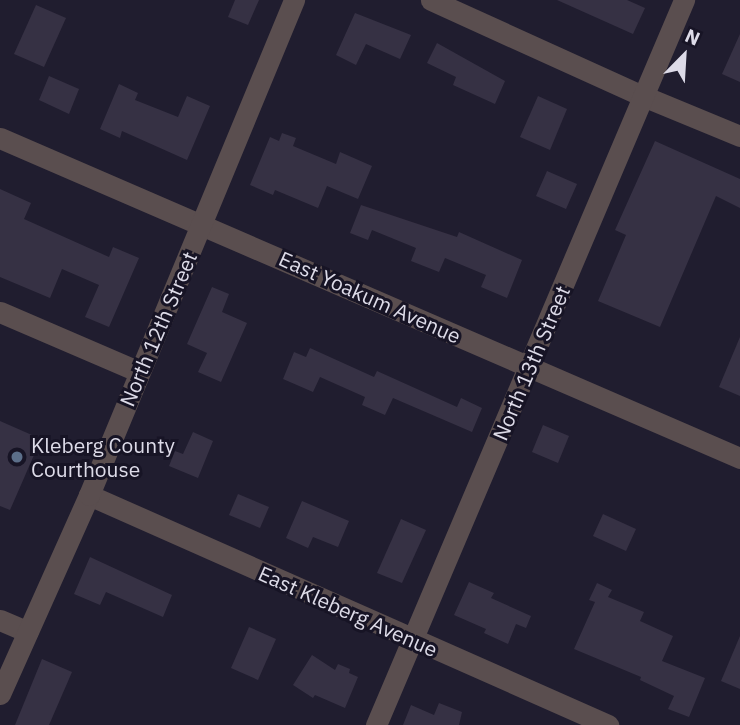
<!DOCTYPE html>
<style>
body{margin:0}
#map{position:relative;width:740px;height:725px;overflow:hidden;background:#201d2f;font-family:"IBM Plex Sans",sans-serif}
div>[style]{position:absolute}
.building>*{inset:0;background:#363144}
.minor>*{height:21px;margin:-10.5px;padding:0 10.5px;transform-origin:10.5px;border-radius:10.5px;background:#5a4e4f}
.dots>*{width:19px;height:19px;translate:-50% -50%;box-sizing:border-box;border:4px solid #171425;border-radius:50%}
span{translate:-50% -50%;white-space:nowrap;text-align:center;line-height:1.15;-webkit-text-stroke:6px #171425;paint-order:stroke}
.street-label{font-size:21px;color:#dddbe8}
.poi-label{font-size:21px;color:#dddbe8}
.left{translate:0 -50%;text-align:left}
.north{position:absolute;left:649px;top:21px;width:70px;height:70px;-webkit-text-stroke:5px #171425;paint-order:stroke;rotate:24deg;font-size:19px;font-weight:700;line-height:28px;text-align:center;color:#dddbe8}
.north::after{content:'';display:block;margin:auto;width:24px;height:32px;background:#dddbe8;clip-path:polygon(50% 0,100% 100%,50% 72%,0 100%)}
</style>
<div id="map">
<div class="building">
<i style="clip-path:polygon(235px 0,259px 0,248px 25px,228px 17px)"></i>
<i style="clip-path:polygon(557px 0,627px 0,645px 8px,633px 34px)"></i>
<i style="clip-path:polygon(36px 5px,66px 18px,44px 67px,14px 54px)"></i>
<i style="clip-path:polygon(355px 13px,411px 35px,400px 59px,366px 44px,356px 65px,336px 55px)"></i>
<i style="clip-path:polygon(740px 34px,740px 82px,722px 74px)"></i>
<i style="clip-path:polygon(437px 43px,505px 81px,495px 104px,453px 85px,456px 77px,427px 63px)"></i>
<i style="clip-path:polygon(49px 76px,79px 89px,69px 114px,39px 100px)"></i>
<i style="clip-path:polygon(119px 84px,138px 93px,135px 100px,178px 117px,187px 96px,210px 106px,187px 160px,122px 131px,120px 138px,100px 129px)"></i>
<i style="clip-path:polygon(538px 96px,567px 109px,550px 150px,520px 137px)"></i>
<i style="clip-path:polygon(282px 133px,296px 138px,293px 146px,336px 164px,340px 152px,372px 166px,358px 199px,327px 186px,318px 208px,275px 190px,273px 195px,250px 185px,270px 137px,279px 141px)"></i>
<i style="clip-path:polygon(655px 141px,740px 179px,740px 208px,716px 196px,660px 327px,598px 301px,626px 235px,615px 230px)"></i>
<i style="clip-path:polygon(547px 171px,577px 184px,566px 209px,536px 196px)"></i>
<i style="clip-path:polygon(0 189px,31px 203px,24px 219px,109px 257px,113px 247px,139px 258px,109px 327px,85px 317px,99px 285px,62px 269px,50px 298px,0 277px)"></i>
<i style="clip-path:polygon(361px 205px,457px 237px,459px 232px,522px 260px,507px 298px,481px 287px,486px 275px,445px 258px,439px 272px,411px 261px,416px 248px,372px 230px,368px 240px,350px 233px)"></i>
<i style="clip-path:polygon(212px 287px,229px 294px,222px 312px,247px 323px,221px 382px,198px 372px,207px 353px,187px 344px)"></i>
<i style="clip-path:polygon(740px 337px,740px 396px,719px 387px)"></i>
<i style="clip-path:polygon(310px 348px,374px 377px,377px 371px,457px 407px,461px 398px,482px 408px,472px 432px,393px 398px,385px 415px,362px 405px,365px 397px,320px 377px,313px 392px,283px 379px,294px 352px,306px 357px)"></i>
<i style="clip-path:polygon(0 421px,41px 439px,10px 510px,0 506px)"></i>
<i style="clip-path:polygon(543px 425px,569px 436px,558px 463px,532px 452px)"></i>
<i style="clip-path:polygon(193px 432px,213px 441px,198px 478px,169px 466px,175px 451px,183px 454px)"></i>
<i style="clip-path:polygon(238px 494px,269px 507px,260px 528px,229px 515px)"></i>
<i style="clip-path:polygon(302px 501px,349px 521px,338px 547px,313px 537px,308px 548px,286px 538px)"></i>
<i style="clip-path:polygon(603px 514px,636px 529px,626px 551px,593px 536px)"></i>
<i style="clip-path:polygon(401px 519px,426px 530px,402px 583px,377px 573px)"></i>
<i style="clip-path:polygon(90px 557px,172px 595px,163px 617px,106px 592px,100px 605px,74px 594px)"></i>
<i style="clip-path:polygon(469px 582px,494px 593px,491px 598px,531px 616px,526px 628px,516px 624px,508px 644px,484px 633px,486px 629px,454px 615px)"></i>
<i style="clip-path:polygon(597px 583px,612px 590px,608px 597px,644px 612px,640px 621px,673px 636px,662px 661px,705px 678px,689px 717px,668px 709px,674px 696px,640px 680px,641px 677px,574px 649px,595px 602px,589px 600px)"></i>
<i style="clip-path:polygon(249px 627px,276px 639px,258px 680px,231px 668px)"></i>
<i style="clip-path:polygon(740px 636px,740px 689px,721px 681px)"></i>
<i style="clip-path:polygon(312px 655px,335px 670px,338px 664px,350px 669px,349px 673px,358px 677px,345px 708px,315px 695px,313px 698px,293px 685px)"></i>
<i style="clip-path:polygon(42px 659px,72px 672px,49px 725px,15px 725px)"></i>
<i style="clip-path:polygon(439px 703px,462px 712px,459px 725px,403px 725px,411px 705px,434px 715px)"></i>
</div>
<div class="minor">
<i style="left:431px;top:0;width:233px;rotate:24.4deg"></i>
<i style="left:643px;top:96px;width:105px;rotate:22.4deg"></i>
<i style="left:0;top:138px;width:806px;rotate:23.39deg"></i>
<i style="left:0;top:312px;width:151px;rotate:23.3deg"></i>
<i style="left:89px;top:495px;width:568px;rotate:23.9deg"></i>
<i style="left:0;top:620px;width:30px;rotate:23deg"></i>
<i style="left:0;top:694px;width:218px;rotate:-65.9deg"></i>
<i style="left:89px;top:495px;width:536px;rotate:-67.5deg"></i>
<i style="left:376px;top:725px;width:788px;rotate:-66.98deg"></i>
</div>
<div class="dots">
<i style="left:17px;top:457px;background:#5c6f8a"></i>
</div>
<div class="street-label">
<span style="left:370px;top:297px;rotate:24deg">East Yoakum Avenue</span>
<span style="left:158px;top:329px;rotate:-67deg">North 12th Street</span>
<span style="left:531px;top:363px;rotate:-67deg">North 13th Street</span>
<span style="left:348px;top:611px;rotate:24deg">East Kleberg Avenue</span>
</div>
<div class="poi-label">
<span class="left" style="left:31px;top:457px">Kleberg County<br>Courthouse</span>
</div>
<div class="north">N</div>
</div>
